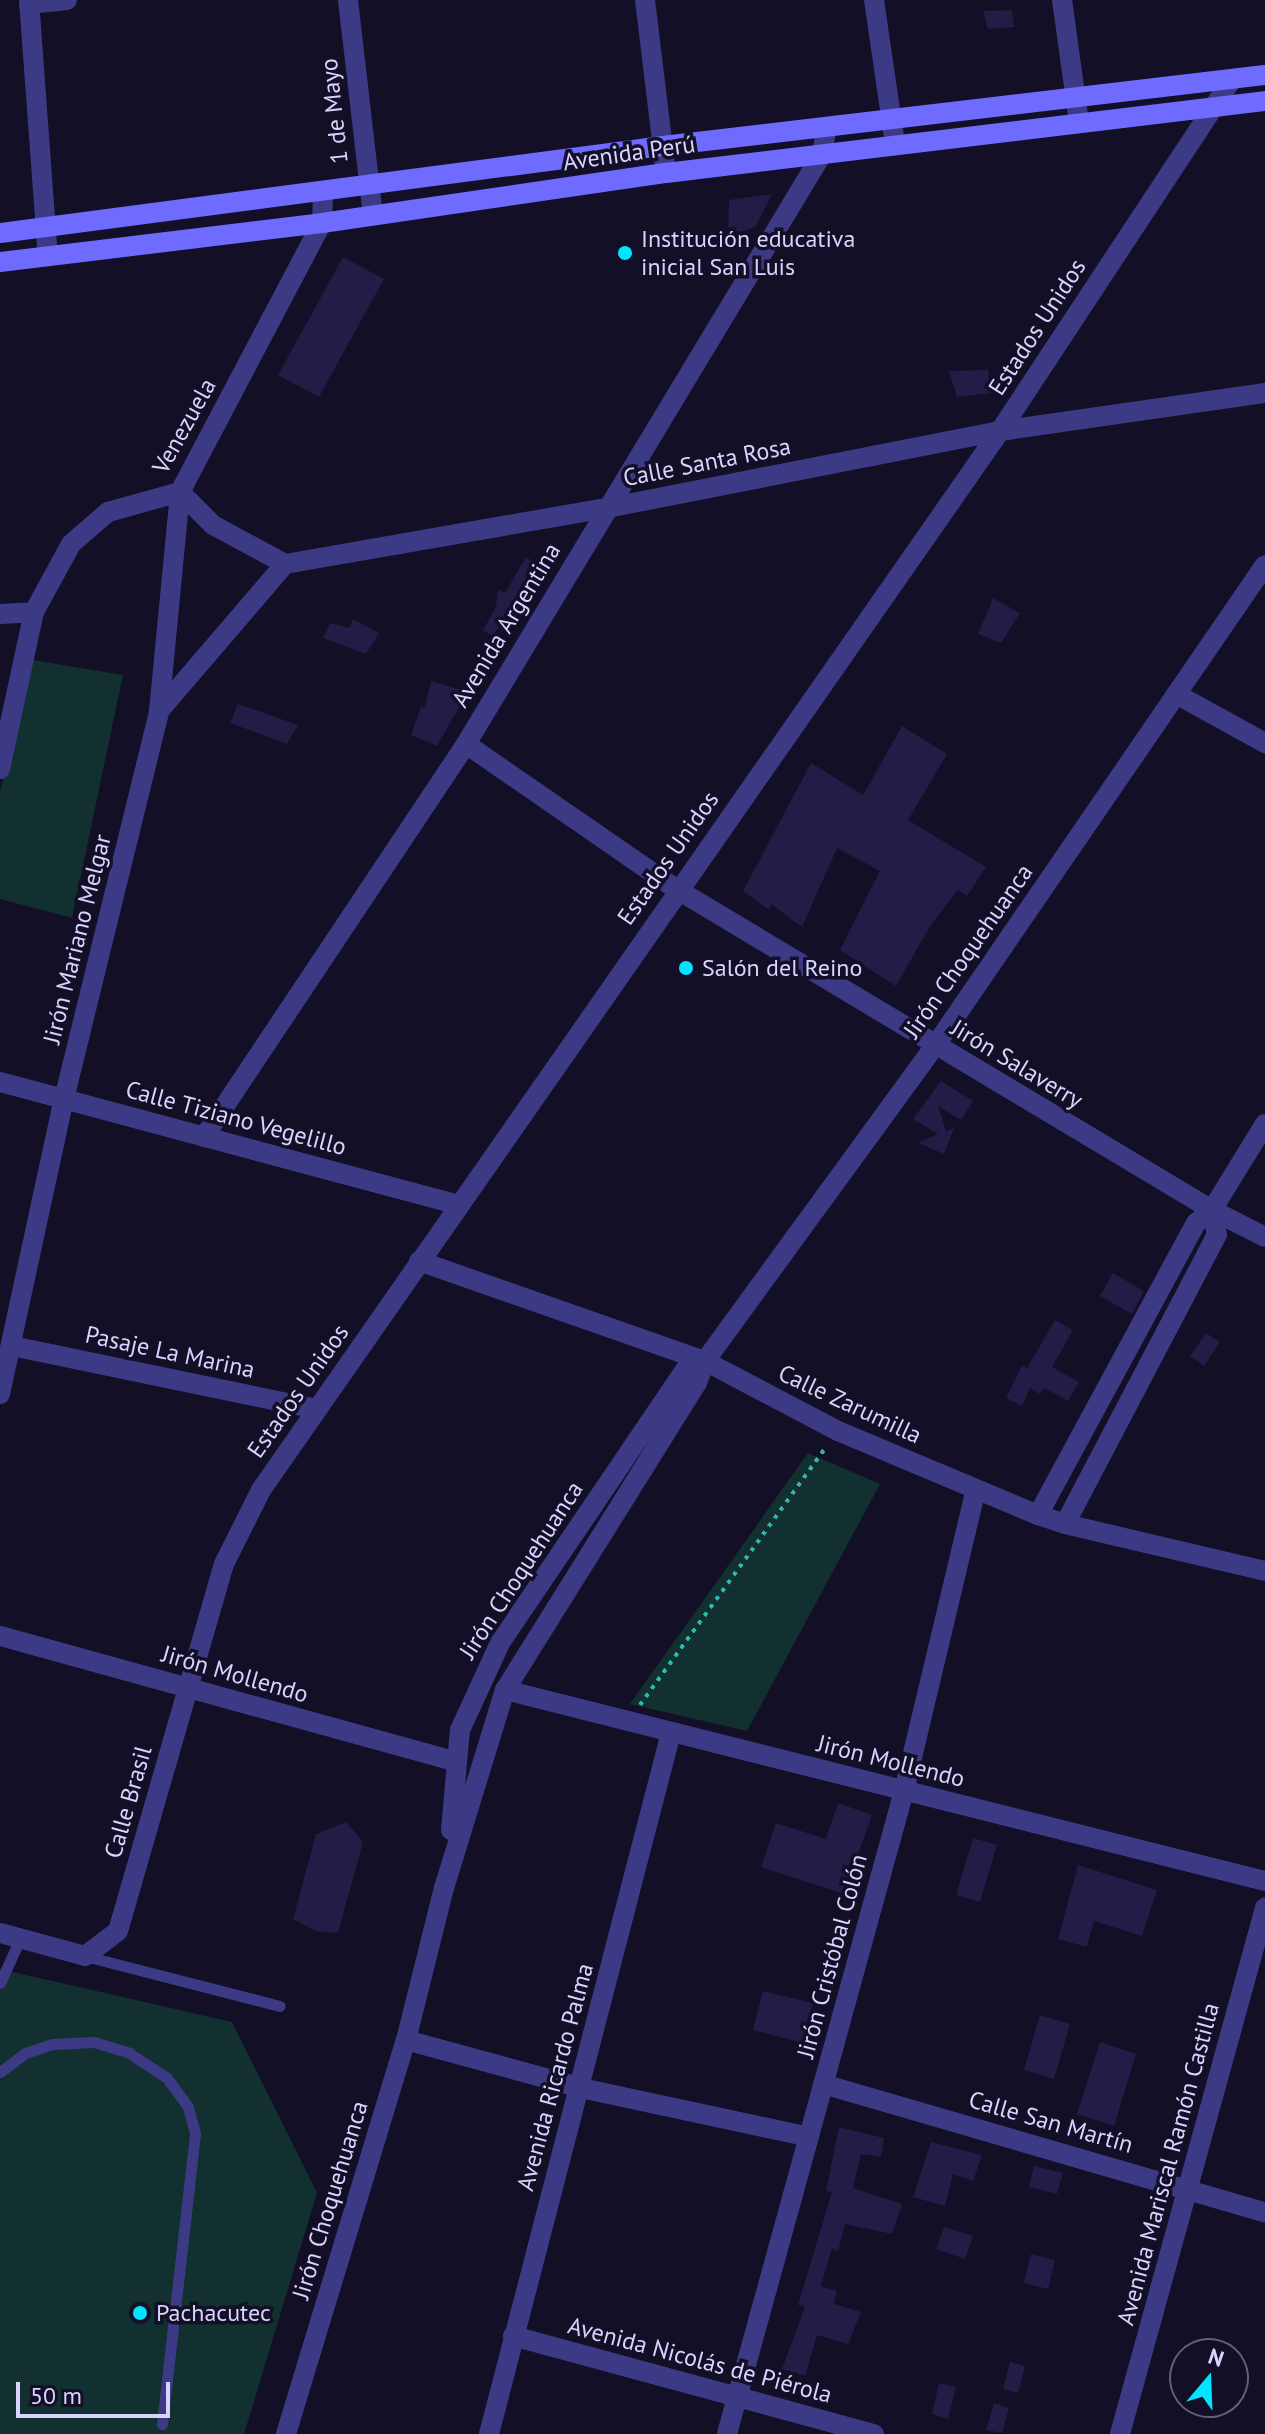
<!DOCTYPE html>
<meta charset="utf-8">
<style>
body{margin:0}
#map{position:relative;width:1265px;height:2434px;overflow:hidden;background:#130f26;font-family:"PT Sans",sans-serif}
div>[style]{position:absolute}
.green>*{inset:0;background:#12302f}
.building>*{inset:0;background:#241b47}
.path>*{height:4px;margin-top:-2px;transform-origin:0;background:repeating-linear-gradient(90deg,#2fb8b0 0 4px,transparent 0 10px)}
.service>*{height:11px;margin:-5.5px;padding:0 5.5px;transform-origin:5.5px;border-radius:5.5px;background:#3d3a85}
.minor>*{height:20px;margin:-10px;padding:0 10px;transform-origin:10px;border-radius:10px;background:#3d3a85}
.secondary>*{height:20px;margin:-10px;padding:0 10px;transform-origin:10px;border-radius:10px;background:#6f6bff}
.dots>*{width:22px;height:22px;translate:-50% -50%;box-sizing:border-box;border:4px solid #130f26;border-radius:50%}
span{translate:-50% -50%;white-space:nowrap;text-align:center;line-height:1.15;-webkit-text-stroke:7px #130f26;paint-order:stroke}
.street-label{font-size:24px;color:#d9d4ff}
.poi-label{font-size:24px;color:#d9d4ff}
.left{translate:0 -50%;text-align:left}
.north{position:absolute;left:1169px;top:2338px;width:80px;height:80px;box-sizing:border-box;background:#130f26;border:2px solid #625e7d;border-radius:50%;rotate:19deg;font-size:22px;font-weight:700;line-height:32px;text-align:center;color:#d9d4ff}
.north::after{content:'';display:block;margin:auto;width:28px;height:36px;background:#00e5ff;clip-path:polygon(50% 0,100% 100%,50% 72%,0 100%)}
.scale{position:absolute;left:16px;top:2382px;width:154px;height:36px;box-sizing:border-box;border:4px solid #d9d4ff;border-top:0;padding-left:10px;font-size:24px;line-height:28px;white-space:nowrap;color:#d9d4ff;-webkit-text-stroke:6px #130f26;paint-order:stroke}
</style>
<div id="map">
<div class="green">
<i style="clip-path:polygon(33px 660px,123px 675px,72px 918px,0 899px,0 791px)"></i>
<i style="clip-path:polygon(808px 1453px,880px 1484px,747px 1731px,630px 1704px)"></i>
<i style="clip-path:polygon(0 1969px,232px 2022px,317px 2193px,244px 2434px,0 2434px)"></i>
</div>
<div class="building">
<i style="clip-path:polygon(1012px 10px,1014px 27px,988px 29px,983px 11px)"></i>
<i style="clip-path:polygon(772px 194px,755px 227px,728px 237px,729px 200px)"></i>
<i style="clip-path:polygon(343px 257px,384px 279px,319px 397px,278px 375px)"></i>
<i style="clip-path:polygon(988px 370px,991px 393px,957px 397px,949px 371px)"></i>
<i style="clip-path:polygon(526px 557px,543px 568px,520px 600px,525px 602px,517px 617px,509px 614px,492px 636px,483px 630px,496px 607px,498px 590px,505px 593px)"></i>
<i style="clip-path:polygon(993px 598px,1020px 613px,1001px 643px,978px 634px)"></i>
<i style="clip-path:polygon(353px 619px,379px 633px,366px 654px,323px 638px,330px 623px,350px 628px)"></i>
<i style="clip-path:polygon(431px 681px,468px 692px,437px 746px,411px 735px,421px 707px,425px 708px)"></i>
<i style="clip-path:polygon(238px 704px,298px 725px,287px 744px,230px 723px)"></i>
<i style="clip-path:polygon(902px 726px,947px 754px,908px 820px,986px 867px,967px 896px,958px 890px,930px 926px,896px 986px,840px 950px,880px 871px,837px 848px,802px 927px,771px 904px,769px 910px,743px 891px,811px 763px,863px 795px)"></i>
<i style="clip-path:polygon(941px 1081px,973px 1101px,961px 1120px,938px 1106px,946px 1131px,954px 1128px,944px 1154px,918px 1143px,938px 1134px,913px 1119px)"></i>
<i style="clip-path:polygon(1113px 1273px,1144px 1291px,1132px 1314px,1100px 1296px)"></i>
<i style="clip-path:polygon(1055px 1320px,1073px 1330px,1052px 1367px,1079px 1382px,1068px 1401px,1044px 1388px,1040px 1394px,1030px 1388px,1022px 1406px,1006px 1398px,1022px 1365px,1027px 1368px)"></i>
<i style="clip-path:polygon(1206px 1333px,1220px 1342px,1204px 1366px,1190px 1356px)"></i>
<i style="clip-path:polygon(838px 1803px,872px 1815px,844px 1894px,761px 1867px,776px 1823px,826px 1839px)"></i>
<i style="clip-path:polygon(346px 1822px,363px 1842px,338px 1933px,316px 1931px,293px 1919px,316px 1834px)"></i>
<i style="clip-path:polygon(973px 1838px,997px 1845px,980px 1902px,956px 1895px)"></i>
<i style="clip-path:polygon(1078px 1865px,1157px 1890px,1142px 1936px,1094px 1921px,1087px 1947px,1058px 1939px)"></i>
<i style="clip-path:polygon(763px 1991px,813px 2003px,803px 2043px,753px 2030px)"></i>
<i style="clip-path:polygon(1040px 2015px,1070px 2024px,1054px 2079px,1024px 2070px)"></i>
<i style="clip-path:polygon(1100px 2042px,1136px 2054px,1114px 2126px,1077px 2114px)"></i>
<i style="clip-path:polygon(839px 2127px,884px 2138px,881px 2157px,861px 2154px,853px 2188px,902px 2204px,892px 2234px,845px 2224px,838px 2252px,832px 2248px,821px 2286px,837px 2291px,834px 2304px,861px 2312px,848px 2344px,817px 2335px,805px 2376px,782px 2369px,805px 2307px,798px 2305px,832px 2192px,826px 2191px)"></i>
<i style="clip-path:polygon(931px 2142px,982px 2155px,973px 2181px,953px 2174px,945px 2206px,913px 2197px)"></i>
<i style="clip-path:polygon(1034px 2166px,1063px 2173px,1057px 2194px,1029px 2187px)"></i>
<i style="clip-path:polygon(944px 2227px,973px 2236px,965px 2259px,936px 2249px)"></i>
<i style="clip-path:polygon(1031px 2254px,1055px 2260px,1048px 2289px,1024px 2283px)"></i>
<i style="clip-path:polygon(1010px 2362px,1025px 2366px,1018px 2393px,1003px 2389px)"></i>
<i style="clip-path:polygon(939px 2383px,956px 2387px,948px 2419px,932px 2414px)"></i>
<i style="clip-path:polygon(994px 2403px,1009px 2408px,1002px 2433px,986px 2430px)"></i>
</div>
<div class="path">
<i style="left:640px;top:1705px;width:319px;rotate:-54.2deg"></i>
</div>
<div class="service">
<i style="left:85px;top:1956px;width:201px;rotate:14.4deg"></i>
<i style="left:0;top:1983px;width:48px;rotate:-65.6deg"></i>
<i style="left:0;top:2072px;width:31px;rotate:-37deg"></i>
<i style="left:25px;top:2053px;width:28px;rotate:-18deg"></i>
<i style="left:52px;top:2044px;width:42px;rotate:-2.7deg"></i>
<i style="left:94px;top:2042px;width:37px;rotate:17deg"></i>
<i style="left:129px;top:2053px;width:45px;rotate:33.3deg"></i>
<i style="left:167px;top:2078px;width:36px;rotate:54deg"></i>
<i style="left:188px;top:2107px;width:28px;rotate:75deg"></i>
<i style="left:195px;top:2134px;width:292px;rotate:96.5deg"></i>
</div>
<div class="minor">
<i style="left:29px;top:0;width:257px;rotate:85.8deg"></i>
<i style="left:348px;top:0;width:216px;rotate:83.4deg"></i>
<i style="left:645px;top:0;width:174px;rotate:83.1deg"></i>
<i style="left:874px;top:0;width:146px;rotate:81.7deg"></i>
<i style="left:1062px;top:0;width:123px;rotate:82.1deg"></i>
<i style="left:29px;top:4px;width:38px;rotate:-6deg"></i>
<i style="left:180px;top:492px;width:47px;rotate:45deg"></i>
<i style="left:213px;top:525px;width:82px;rotate:28.4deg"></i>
<i style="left:285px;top:564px;width:327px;rotate:-9.9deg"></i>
<i style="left:607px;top:508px;width:400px;rotate:-11.1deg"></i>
<i style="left:1000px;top:431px;width:268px;rotate:-8.2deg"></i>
<i style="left:0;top:614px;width:34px;rotate:-3deg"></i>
<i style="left:1176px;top:694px;width:102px;rotate:28.8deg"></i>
<i style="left:159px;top:711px;width:194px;rotate:-49.4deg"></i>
<i style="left:466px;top:744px;width:257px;rotate:34.6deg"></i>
<i style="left:678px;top:890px;width:623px;rotate:30.93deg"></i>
<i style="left:1212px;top:1210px;width:59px;rotate:27deg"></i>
<i style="left:0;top:769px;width:161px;rotate:-77.8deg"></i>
<i style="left:34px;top:612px;width:77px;rotate:-61.4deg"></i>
<i style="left:71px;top:544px;width:49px;rotate:-40.9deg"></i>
<i style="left:108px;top:512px;width:75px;rotate:-15.5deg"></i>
<i style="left:0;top:1082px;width:474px;rotate:15deg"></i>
<i style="left:204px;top:1137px;width:472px;rotate:-56.3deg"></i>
<i style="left:466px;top:744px;width:689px;rotate:-58.89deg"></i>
<i style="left:822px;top:154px;width:27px;rotate:-80deg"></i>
<i style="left:419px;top:1261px;width:303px;rotate:19.3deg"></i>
<i style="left:705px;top:1361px;width:150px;rotate:27.8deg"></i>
<i style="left:838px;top:1431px;width:217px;rotate:22.8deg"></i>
<i style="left:1038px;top:1515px;width:28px;rotate:18deg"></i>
<i style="left:1065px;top:1524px;width:205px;rotate:13.2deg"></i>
<i style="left:12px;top:1346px;width:311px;rotate:11.7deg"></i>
<i style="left:0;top:1394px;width:302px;rotate:-77.8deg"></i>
<i style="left:64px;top:1099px;width:399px;rotate:-76.2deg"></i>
<i style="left:159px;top:711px;width:220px;rotate:-84.5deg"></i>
<i style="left:180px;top:492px;width:304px;rotate:-62.2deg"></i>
<i style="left:322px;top:223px;width:32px;rotate:-88deg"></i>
<i style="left:1038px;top:1515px;width:332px;rotate:-61.6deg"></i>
<i style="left:1196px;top:1223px;width:21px;rotate:-39deg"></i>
<i style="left:1212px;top:1210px;width:101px;rotate:-58.4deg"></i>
<i style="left:1065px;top:1524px;width:327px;rotate:-62.3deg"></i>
<i style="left:1217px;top:1235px;width:25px;rotate:-101deg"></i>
<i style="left:0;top:1636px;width:473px;rotate:15.4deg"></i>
<i style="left:505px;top:1690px;width:784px;rotate:14.11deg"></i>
<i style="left:451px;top:1830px;width:100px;rotate:-84.9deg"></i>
<i style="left:460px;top:1730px;width:96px;rotate:-65.3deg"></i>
<i style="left:500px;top:1643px;width:330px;rotate:-55.9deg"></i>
<i style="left:685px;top:1370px;width:22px;rotate:-24deg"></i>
<i style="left:0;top:1933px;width:88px;rotate:15.1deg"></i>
<i style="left:85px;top:1956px;width:41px;rotate:-37.1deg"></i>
<i style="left:118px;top:1931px;width:382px;rotate:-73.9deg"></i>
<i style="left:224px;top:1564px;width:83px;rotate:-63.4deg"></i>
<i style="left:261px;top:1490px;width:1291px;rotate:-55.09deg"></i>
<i style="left:1000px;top:431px;width:422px;rotate:-56.6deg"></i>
<i style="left:406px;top:2040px;width:181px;rotate:15.3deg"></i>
<i style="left:581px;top:2088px;width:233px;rotate:12.1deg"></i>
<i style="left:823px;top:2084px;width:460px;rotate:16.2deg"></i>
<i style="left:513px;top:2336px;width:374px;rotate:15.2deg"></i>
<i style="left:286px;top:2434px;width:412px;rotate:-73.1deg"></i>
<i style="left:406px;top:2040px;width:157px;rotate:-76deg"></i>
<i style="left:444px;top:1888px;width:207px;rotate:-72.9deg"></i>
<i style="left:505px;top:1690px;width:362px;rotate:-58deg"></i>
<i style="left:697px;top:1383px;width:23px;rotate:-70deg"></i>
<i style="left:705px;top:1361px;width:390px;rotate:-53.9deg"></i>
<i style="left:935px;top:1046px;width:583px;rotate:-55.55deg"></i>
<i style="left:489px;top:2434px;width:724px;rotate:-75.45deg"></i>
<i style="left:727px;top:2434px;width:667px;rotate:-74.61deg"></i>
<i style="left:904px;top:1791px;width:310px;rotate:-76.6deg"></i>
<i style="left:1120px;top:2434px;width:546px;rotate:-74.59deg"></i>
</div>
<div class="secondary">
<i style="left:0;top:233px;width:669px;rotate:-7.48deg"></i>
<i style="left:663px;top:146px;width:606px;rotate:-6.73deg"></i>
<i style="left:0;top:262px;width:324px;rotate:-6.9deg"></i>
<i style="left:322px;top:223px;width:348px;rotate:-8.3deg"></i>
<i style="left:666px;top:173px;width:603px;rotate:-6.85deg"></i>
</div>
<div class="dots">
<i style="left:625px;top:253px;background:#00e5ff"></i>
<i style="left:686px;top:968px;background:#00e5ff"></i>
<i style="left:140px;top:2313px;background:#00e5ff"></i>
</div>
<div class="street-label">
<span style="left:334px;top:111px;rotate:-96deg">1 de Mayo</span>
<span style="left:629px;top:153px;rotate:-8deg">Avenida Perú</span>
<span style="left:1037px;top:327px;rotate:-57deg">Estados Unidos</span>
<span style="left:184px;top:426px;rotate:-61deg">Venezuela</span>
<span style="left:707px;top:462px;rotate:-11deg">Calle Santa Rosa</span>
<span style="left:506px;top:625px;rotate:-59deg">Avenida Argentina</span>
<span style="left:668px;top:858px;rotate:-55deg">Estados Unidos</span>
<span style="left:77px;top:939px;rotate:-76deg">Jirón Mariano Melgar</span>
<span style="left:968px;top:951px;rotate:-55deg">Jirón Choquehuanca</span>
<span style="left:1017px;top:1064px;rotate:31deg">Jirón Salaverry</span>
<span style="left:236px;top:1118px;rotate:15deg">Calle Tiziano Vegelillo</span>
<span style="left:170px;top:1352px;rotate:12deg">Pasaje La Marina</span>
<span style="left:298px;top:1391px;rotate:-55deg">Estados Unidos</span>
<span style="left:850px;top:1404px;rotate:25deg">Calle Zarumilla</span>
<span style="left:521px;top:1570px;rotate:-57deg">Jirón Choquehuanca</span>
<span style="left:235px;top:1674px;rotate:16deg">Jirón Mollendo</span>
<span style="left:891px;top:1761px;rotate:14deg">Jirón Mollendo</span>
<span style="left:128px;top:1802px;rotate:-74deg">Calle Brasil</span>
<span style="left:832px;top:1956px;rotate:-75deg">Jirón Cristóbal Colón</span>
<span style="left:555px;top:2077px;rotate:-75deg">Avenida Ricardo Palma</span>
<span style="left:1051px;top:2122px;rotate:16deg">Calle San Martín</span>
<span style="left:1168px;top:2164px;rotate:-75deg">Avenida Mariscal Ramón Castilla</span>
<span style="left:330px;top:2200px;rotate:-73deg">Jirón Choquehuanca</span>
<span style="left:700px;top:2360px;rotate:15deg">Avenida Nicolás de Piérola</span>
</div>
<div class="poi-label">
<span class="left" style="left:641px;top:253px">Institución educativa<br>inicial San Luis</span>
<span class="left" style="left:702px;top:968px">Salón del Reino</span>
<span class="left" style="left:156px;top:2313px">Pachacutec</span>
</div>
<div class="north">N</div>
<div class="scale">50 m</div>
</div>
